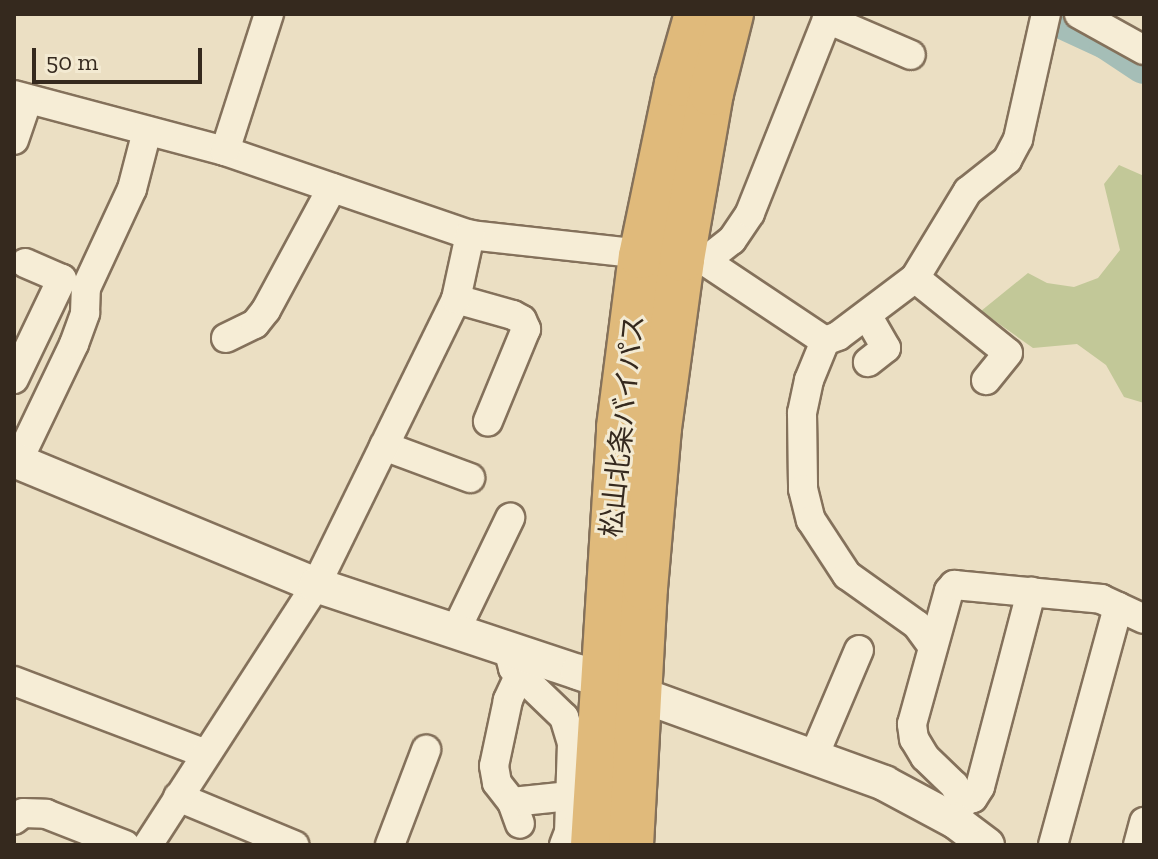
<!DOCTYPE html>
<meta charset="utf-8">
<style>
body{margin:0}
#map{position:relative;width:1158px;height:859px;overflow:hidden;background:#ebdfc3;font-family:"Zilla Slab","Noto Sans JP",serif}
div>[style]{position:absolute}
.green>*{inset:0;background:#c2c898}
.river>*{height:40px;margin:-20px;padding:0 20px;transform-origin:20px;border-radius:20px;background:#a5beb7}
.roads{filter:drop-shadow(2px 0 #84715b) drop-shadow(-2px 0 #84715b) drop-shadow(0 2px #84715b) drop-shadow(0 -2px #84715b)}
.minor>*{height:28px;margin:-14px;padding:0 14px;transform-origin:14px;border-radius:14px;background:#f6edd6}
.tertiary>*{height:34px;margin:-17px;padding:0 17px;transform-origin:17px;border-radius:17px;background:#f6edd6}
.trunk>*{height:44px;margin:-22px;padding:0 22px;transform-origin:22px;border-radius:22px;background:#e0ba7b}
span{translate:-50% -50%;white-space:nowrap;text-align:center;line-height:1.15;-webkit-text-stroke:6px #f3ead2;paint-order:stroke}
.street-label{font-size:28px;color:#35291e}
.frame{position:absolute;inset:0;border:16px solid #35291e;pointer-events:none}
.scale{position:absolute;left:32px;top:48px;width:170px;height:36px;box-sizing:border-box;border:4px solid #35291e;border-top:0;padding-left:10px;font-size:24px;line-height:28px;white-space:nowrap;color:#35291e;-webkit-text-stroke:6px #f3ead2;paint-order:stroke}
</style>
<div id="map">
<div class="green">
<i style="clip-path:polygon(1119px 165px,1144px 176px,1144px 403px,1124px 397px,1106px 365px,1077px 344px,1033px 348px,981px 311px,1028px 273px,1047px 283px,1074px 287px,1098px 278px,1120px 250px,1104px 184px)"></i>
</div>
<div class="river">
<i style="left:1052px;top:14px;width:62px;rotate:24.9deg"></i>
<i style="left:1108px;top:40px;width:43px;rotate:33.7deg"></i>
</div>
<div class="roads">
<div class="minor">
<i style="left:1079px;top:14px;width:74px;rotate:29deg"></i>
<i style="left:827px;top:19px;width:91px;rotate:23.2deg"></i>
<i style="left:14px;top:95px;width:218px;rotate:14.9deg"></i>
<i style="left:225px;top:151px;width:259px;rotate:18.9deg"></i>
<i style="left:470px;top:235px;width:236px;rotate:6.3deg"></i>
<i style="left:705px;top:261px;width:144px;rotate:33.7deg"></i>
<i style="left:825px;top:341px;width:14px;rotate:-21deg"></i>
<i style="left:838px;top:336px;width:96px;rotate:-37deg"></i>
<i style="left:915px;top:278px;width:102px;rotate:-58.7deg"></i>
<i style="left:968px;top:191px;width:50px;rotate:-38.5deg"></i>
<i style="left:1007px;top:160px;width:24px;rotate:-62deg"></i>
<i style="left:1018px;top:139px;width:128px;rotate:-77.4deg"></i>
<i style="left:14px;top:140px;width:43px;rotate:-71.1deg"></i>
<i style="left:225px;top:151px;width:144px;rotate:-72.2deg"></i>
<i style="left:705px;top:261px;width:34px;rotate:-38deg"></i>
<i style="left:732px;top:240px;width:32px;rotate:-56deg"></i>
<i style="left:750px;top:213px;width:214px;rotate:-68.3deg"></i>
<i style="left:915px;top:278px;width:119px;rotate:38.9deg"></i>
<i style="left:1008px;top:353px;width:35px;rotate:129deg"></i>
<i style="left:456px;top:299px;width:59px;rotate:15.7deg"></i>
<i style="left:513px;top:315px;width:10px;rotate:29deg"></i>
<i style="left:522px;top:320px;width:10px;rotate:66deg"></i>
<i style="left:526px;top:329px;width:100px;rotate:112.4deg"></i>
<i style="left:867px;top:315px;width:38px;rotate:60deg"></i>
<i style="left:886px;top:348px;width:23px;rotate:142deg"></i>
<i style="left:226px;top:338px;width:32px;rotate:-26deg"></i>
<i style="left:255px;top:324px;width:18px;rotate:-52deg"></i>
<i style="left:266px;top:310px;width:139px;rotate:-61.6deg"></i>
<i style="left:825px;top:341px;width:42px;rotate:112.3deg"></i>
<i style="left:809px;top:380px;width:34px;rotate:102deg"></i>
<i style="left:802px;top:413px;width:76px;rotate:89.2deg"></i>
<i style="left:803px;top:489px;width:32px;rotate:76deg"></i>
<i style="left:811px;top:520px;width:66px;rotate:56.8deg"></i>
<i style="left:847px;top:575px;width:86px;rotate:35.5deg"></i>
<i style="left:917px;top:625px;width:27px;rotate:54deg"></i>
<i style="left:14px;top:379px;width:111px;rotate:-64.4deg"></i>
<i style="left:62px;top:279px;width:40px;rotate:-156.6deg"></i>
<i style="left:384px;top:446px;width:92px;rotate:20.4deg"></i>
<i style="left:18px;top:461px;width:130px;rotate:-64.4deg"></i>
<i style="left:74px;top:344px;width:33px;rotate:-70deg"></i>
<i style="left:85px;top:313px;width:25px;rotate:-88deg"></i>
<i style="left:86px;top:288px;width:109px;rotate:-65.1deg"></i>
<i style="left:132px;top:189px;width:60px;rotate:-75.5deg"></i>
<i style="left:455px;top:632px;width:127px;rotate:-64.2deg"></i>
<i style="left:508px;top:649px;width:20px;rotate:75deg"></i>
<i style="left:513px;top:668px;width:71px;rotate:43.9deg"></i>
<i style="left:564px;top:717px;width:27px;rotate:73deg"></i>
<i style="left:572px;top:743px;width:89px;rotate:91.9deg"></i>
<i style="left:569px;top:832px;width:14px;rotate:111deg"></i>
<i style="left:520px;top:674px;width:29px;rotate:115deg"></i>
<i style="left:508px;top:700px;width:67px;rotate:102deg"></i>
<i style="left:494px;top:766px;width:17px;rotate:80deg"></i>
<i style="left:497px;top:783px;width:24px;rotate:52deg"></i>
<i style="left:512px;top:802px;width:23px;rotate:70deg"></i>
<i style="left:14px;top:681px;width:205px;rotate:20.8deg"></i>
<i style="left:814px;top:756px;width:115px;rotate:-67deg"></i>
<i style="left:178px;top:797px;width:126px;rotate:22.5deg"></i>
<i style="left:963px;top:801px;width:10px;rotate:-17deg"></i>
<i style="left:973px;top:798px;width:13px;rotate:-58deg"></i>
<i style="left:980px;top:787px;width:202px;rotate:-75.3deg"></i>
<i style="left:512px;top:802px;width:58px;rotate:-5.9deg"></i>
<i style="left:14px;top:820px;width:11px;rotate:-38deg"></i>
<i style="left:23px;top:813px;width:23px;rotate:2deg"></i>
<i style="left:46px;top:814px;width:85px;rotate:21.4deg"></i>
<i style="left:955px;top:821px;width:22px;rotate:-68deg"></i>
<i style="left:963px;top:801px;width:18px;rotate:-119deg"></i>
<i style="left:954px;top:785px;width:40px;rotate:-136deg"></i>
<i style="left:925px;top:757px;width:21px;rotate:-121deg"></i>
<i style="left:914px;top:739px;width:15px;rotate:-98deg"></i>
<i style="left:912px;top:724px;width:138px;rotate:-74.5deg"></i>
<i style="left:949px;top:591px;width:8px;rotate:-50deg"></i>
<i style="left:954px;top:585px;width:148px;rotate:5.4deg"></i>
<i style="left:1101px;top:599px;width:47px;rotate:24.9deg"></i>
<i style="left:148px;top:845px;width:310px;rotate:-57.1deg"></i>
<i style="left:316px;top:585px;width:318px;rotate:-63.9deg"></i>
<i style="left:456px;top:299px;width:66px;rotate:-77.7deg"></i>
<i style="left:390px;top:845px;width:102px;rotate:-69.2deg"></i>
<i style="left:1053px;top:845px;width:247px;rotate:-74.7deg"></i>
<i style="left:1138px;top:845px;width:24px;rotate:-75deg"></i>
</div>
<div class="tertiary">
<i style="left:14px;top:460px;width:327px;rotate:22.5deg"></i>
<i style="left:316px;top:585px;width:276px;rotate:18.4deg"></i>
<i style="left:578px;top:672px;width:326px;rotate:19.9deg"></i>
<i style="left:884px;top:783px;width:81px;rotate:28.2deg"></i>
<i style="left:955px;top:821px;width:40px;rotate:37deg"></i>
</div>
<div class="trunk">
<i style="left:593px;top:845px;width:419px;rotate:-86.4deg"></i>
<i style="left:619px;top:427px;width:172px;rotate:-82.7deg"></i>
<i style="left:641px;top:256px;width:176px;rotate:-78.2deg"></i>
<i style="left:677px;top:84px;width:73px;rotate:-74.1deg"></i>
<i style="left:631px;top:845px;width:257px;rotate:-86.9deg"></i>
<i style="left:645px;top:588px;width:161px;rotate:-85deg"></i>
<i style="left:659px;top:428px;width:171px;rotate:-82.2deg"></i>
<i style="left:682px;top:259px;width:169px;rotate:-80.1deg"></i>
<i style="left:711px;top:93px;width:81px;rotate:-75.8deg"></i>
</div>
</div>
<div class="street-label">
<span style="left:623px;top:426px;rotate:-84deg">松山北条バイパス</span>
</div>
<div class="frame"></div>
<div class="scale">50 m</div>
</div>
